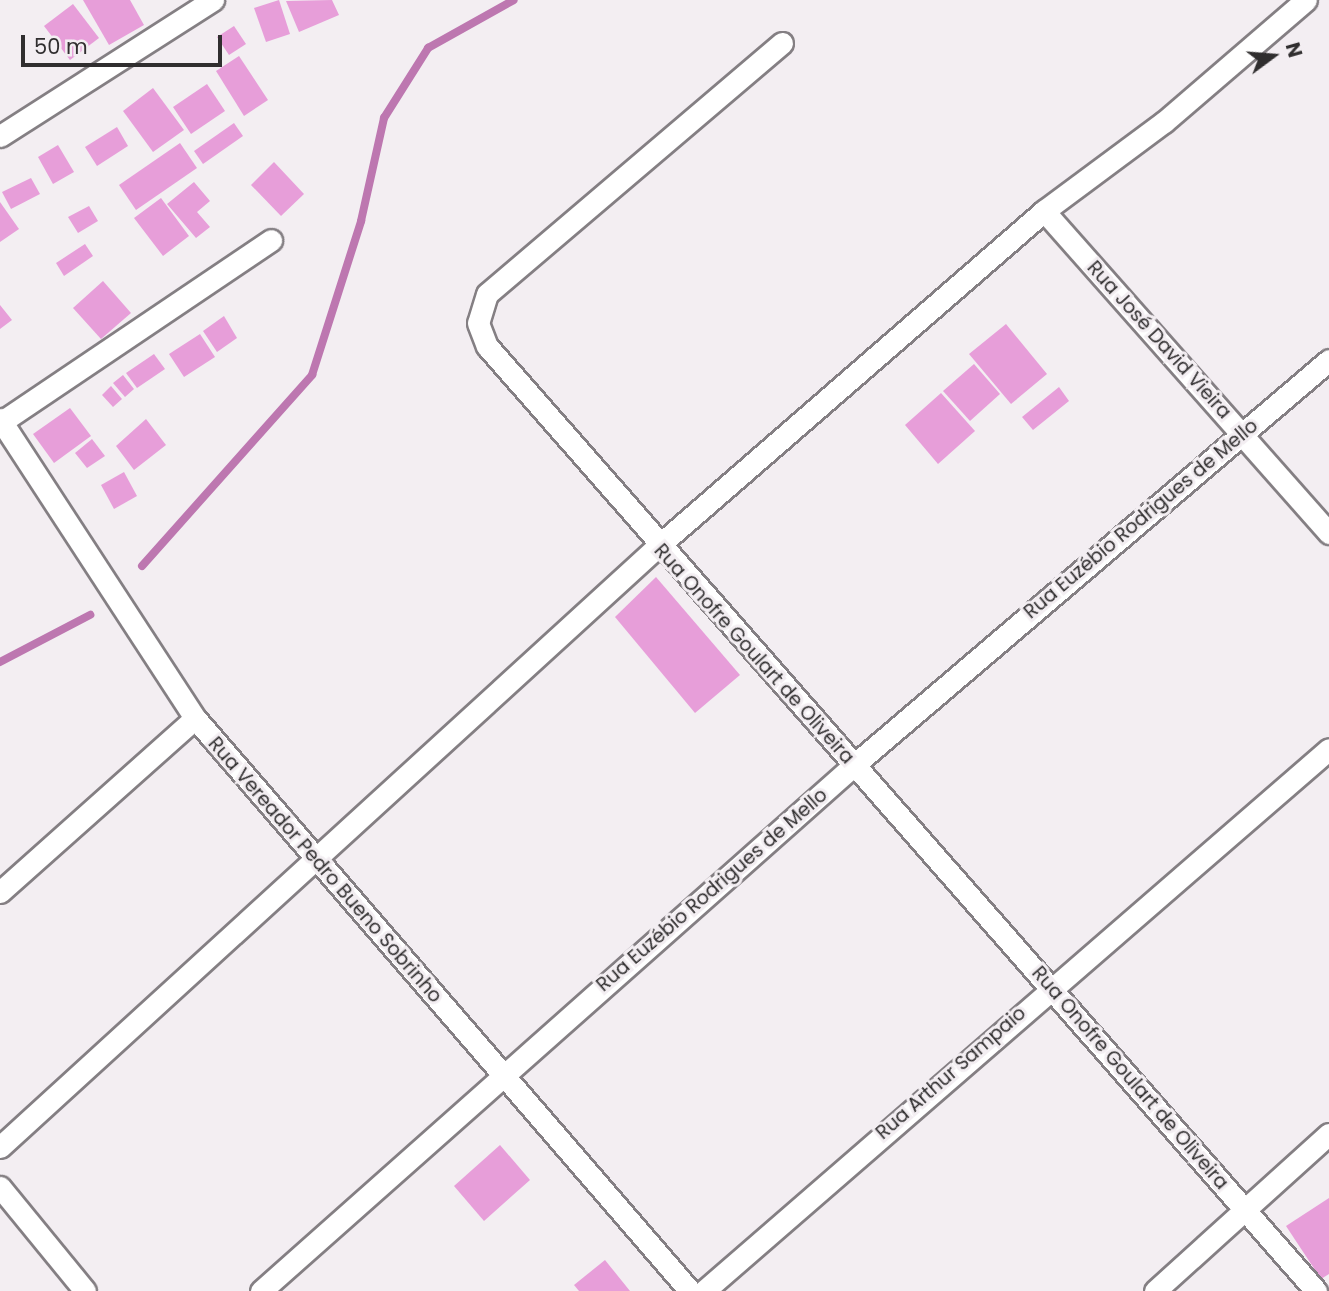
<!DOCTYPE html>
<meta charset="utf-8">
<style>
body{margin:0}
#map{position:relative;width:1329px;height:1291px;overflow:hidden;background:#f3eef2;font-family:Poppins,sans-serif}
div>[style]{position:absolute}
.stream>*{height:8px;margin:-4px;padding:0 4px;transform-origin:4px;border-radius:4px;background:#bd77b0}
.building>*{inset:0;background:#e79ed9}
.roads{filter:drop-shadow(2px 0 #847f83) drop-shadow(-2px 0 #847f83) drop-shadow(0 2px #847f83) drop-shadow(0 -2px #847f83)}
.street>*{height:21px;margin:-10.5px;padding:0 10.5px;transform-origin:10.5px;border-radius:10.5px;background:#fff}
span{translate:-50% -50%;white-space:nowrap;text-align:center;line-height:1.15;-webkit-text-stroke:6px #f3eef2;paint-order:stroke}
.street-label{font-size:19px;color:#302e2f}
.north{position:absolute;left:1238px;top:21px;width:70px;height:70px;-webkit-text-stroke:5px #f3eef2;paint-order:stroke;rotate:74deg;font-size:19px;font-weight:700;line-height:28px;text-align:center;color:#302e2f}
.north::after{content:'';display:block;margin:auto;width:24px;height:32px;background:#302e2f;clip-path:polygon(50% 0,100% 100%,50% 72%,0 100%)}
.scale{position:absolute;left:21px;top:35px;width:201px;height:32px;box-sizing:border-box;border:4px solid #302e2f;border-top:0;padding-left:9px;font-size:21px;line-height:24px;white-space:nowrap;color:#302e2f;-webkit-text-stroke:5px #f3eef2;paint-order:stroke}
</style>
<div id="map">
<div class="stream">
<i style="left:142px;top:566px;width:256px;rotate:-48.3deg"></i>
<i style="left:312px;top:375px;width:162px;rotate:-72.3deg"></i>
<i style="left:361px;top:221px;width:106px;rotate:-77.4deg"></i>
<i style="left:384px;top:118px;width:83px;rotate:-57.8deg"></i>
<i style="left:428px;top:48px;width:98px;rotate:-29.2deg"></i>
<i style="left:0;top:662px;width:102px;rotate:-27.6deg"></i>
</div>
<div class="building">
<i style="clip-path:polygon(83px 0,130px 0,144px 25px,109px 45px)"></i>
<i style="clip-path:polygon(279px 0,290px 34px,266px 42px,254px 8px)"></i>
<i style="clip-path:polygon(332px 0,339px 15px,299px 32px,286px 1px)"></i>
<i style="clip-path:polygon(73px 4px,99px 38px,70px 60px,44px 26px)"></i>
<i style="clip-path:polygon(234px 26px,246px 44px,229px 55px,217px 37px)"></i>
<i style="clip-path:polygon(239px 56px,268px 100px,244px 116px,216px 71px)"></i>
<i style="clip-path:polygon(207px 84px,225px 111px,191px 134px,173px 107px)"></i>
<i style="clip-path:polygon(153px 88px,184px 130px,153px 152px,123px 111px)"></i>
<i style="clip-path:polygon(234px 123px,243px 136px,203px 164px,194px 151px)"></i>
<i style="clip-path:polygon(117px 127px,128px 146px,97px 166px,85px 147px)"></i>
<i style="clip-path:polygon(180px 143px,197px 168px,136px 210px,119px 185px)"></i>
<i style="clip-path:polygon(58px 145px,74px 172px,53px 184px,38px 157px)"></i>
<i style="clip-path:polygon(274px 162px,304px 194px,281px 216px,251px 185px)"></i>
<i style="clip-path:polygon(31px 178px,40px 194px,11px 209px,2px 192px)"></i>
<i style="clip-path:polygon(194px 182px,210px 201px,197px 212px,210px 227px,196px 238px,167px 204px)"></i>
<i style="clip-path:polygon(161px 198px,189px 236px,163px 256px,134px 218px)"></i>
<i style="clip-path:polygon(0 202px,19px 229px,0 242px)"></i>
<i style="clip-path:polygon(89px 206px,98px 221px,78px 233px,68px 217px)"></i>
<i style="clip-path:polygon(85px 244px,93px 256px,64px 276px,56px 263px)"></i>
<i style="clip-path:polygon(103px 281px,131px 313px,101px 339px,73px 308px)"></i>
<i style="clip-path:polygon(0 305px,12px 320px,0 329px)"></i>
<i style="clip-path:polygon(224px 316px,237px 338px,217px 352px,203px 331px)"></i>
<i style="clip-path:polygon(1006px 324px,1047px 374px,1011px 404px,969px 354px)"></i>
<i style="clip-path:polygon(200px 334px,215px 357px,184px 377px,169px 354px)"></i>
<i style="clip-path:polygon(154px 354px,165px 369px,137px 388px,126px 373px)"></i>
<i style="clip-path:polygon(974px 364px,1000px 394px,970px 421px,943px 391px)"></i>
<i style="clip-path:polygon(123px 375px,134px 389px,125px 397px,113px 383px)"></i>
<i style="clip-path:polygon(111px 386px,122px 399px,113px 407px,102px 395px)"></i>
<i style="clip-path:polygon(1059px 387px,1069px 401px,1033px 430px,1022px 417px)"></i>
<i style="clip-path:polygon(941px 393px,975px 431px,938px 464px,905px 425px)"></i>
<i style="clip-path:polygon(70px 408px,91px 436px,54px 463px,33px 434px)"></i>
<i style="clip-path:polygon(146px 419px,166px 445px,134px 470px,116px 446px)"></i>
<i style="clip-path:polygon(92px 439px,105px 456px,87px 468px,75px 453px)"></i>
<i style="clip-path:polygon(124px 472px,137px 496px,114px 509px,101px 485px)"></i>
<i style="clip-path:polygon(656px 577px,740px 675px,695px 713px,615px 617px)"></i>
<i style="clip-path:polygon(500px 1145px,530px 1180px,484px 1221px,454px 1186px)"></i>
<i style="clip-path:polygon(1329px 1198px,1329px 1274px,1321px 1279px,1286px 1226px)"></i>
<i style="clip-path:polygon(605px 1260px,630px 1291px,579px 1291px,574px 1285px)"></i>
</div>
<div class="roads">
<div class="street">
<i style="left:782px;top:43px;width:387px;rotate:139.6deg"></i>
<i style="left:487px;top:294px;width:30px;rotate:107deg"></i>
<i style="left:478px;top:323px;width:25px;rotate:69deg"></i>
<i style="left:487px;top:346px;width:1257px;rotate:48.74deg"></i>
<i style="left:0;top:136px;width:253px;rotate:-32.6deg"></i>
<i style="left:1044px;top:211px;width:430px;rotate:48.5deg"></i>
<i style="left:0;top:419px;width:357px;rotate:56.9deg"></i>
<i style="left:195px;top:718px;width:757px;rotate:49.18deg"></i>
<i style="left:0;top:423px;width:327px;rotate:-34deg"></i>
<i style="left:0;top:892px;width:261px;rotate:-41.7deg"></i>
<i style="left:0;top:1147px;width:890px;rotate:-42.4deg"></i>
<i style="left:657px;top:547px;width:513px;rotate:-40.97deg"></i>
<i style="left:1044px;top:211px;width:149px;rotate:-36.6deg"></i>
<i style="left:1164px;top:122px;width:187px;rotate:-40.7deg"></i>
<i style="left:0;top:1187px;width:134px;rotate:50.7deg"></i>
<i style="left:261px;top:1291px;width:793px;rotate:-41.57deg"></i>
<i style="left:854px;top:765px;width:624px;rotate:-40.45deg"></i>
<i style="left:704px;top:1291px;width:827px;rotate:-40.93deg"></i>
<i style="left:1155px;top:1291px;width:234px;rotate:-42.1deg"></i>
</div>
</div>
<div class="street-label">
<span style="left:1159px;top:340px;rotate:48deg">Rua José David Vieira</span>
<span style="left:1141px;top:519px;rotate:-40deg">Rua Euzébio Rodrigues de Mello</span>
<span style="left:754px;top:654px;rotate:48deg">Rua Onofre Goulart de Oliveira</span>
<span style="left:325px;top:870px;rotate:49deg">Rua Vereador Pedro Bueno Sobrinho</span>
<span style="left:712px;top:890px;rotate:-41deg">Rua Euzébio Rodrigues de Mello</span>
<span style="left:951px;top:1073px;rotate:-41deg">Rua Arthur Sampaio</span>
<span style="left:1130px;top:1078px;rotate:49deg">Rua Onofre Goulart de Oliveira</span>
</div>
<div class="north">N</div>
<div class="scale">50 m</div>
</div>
